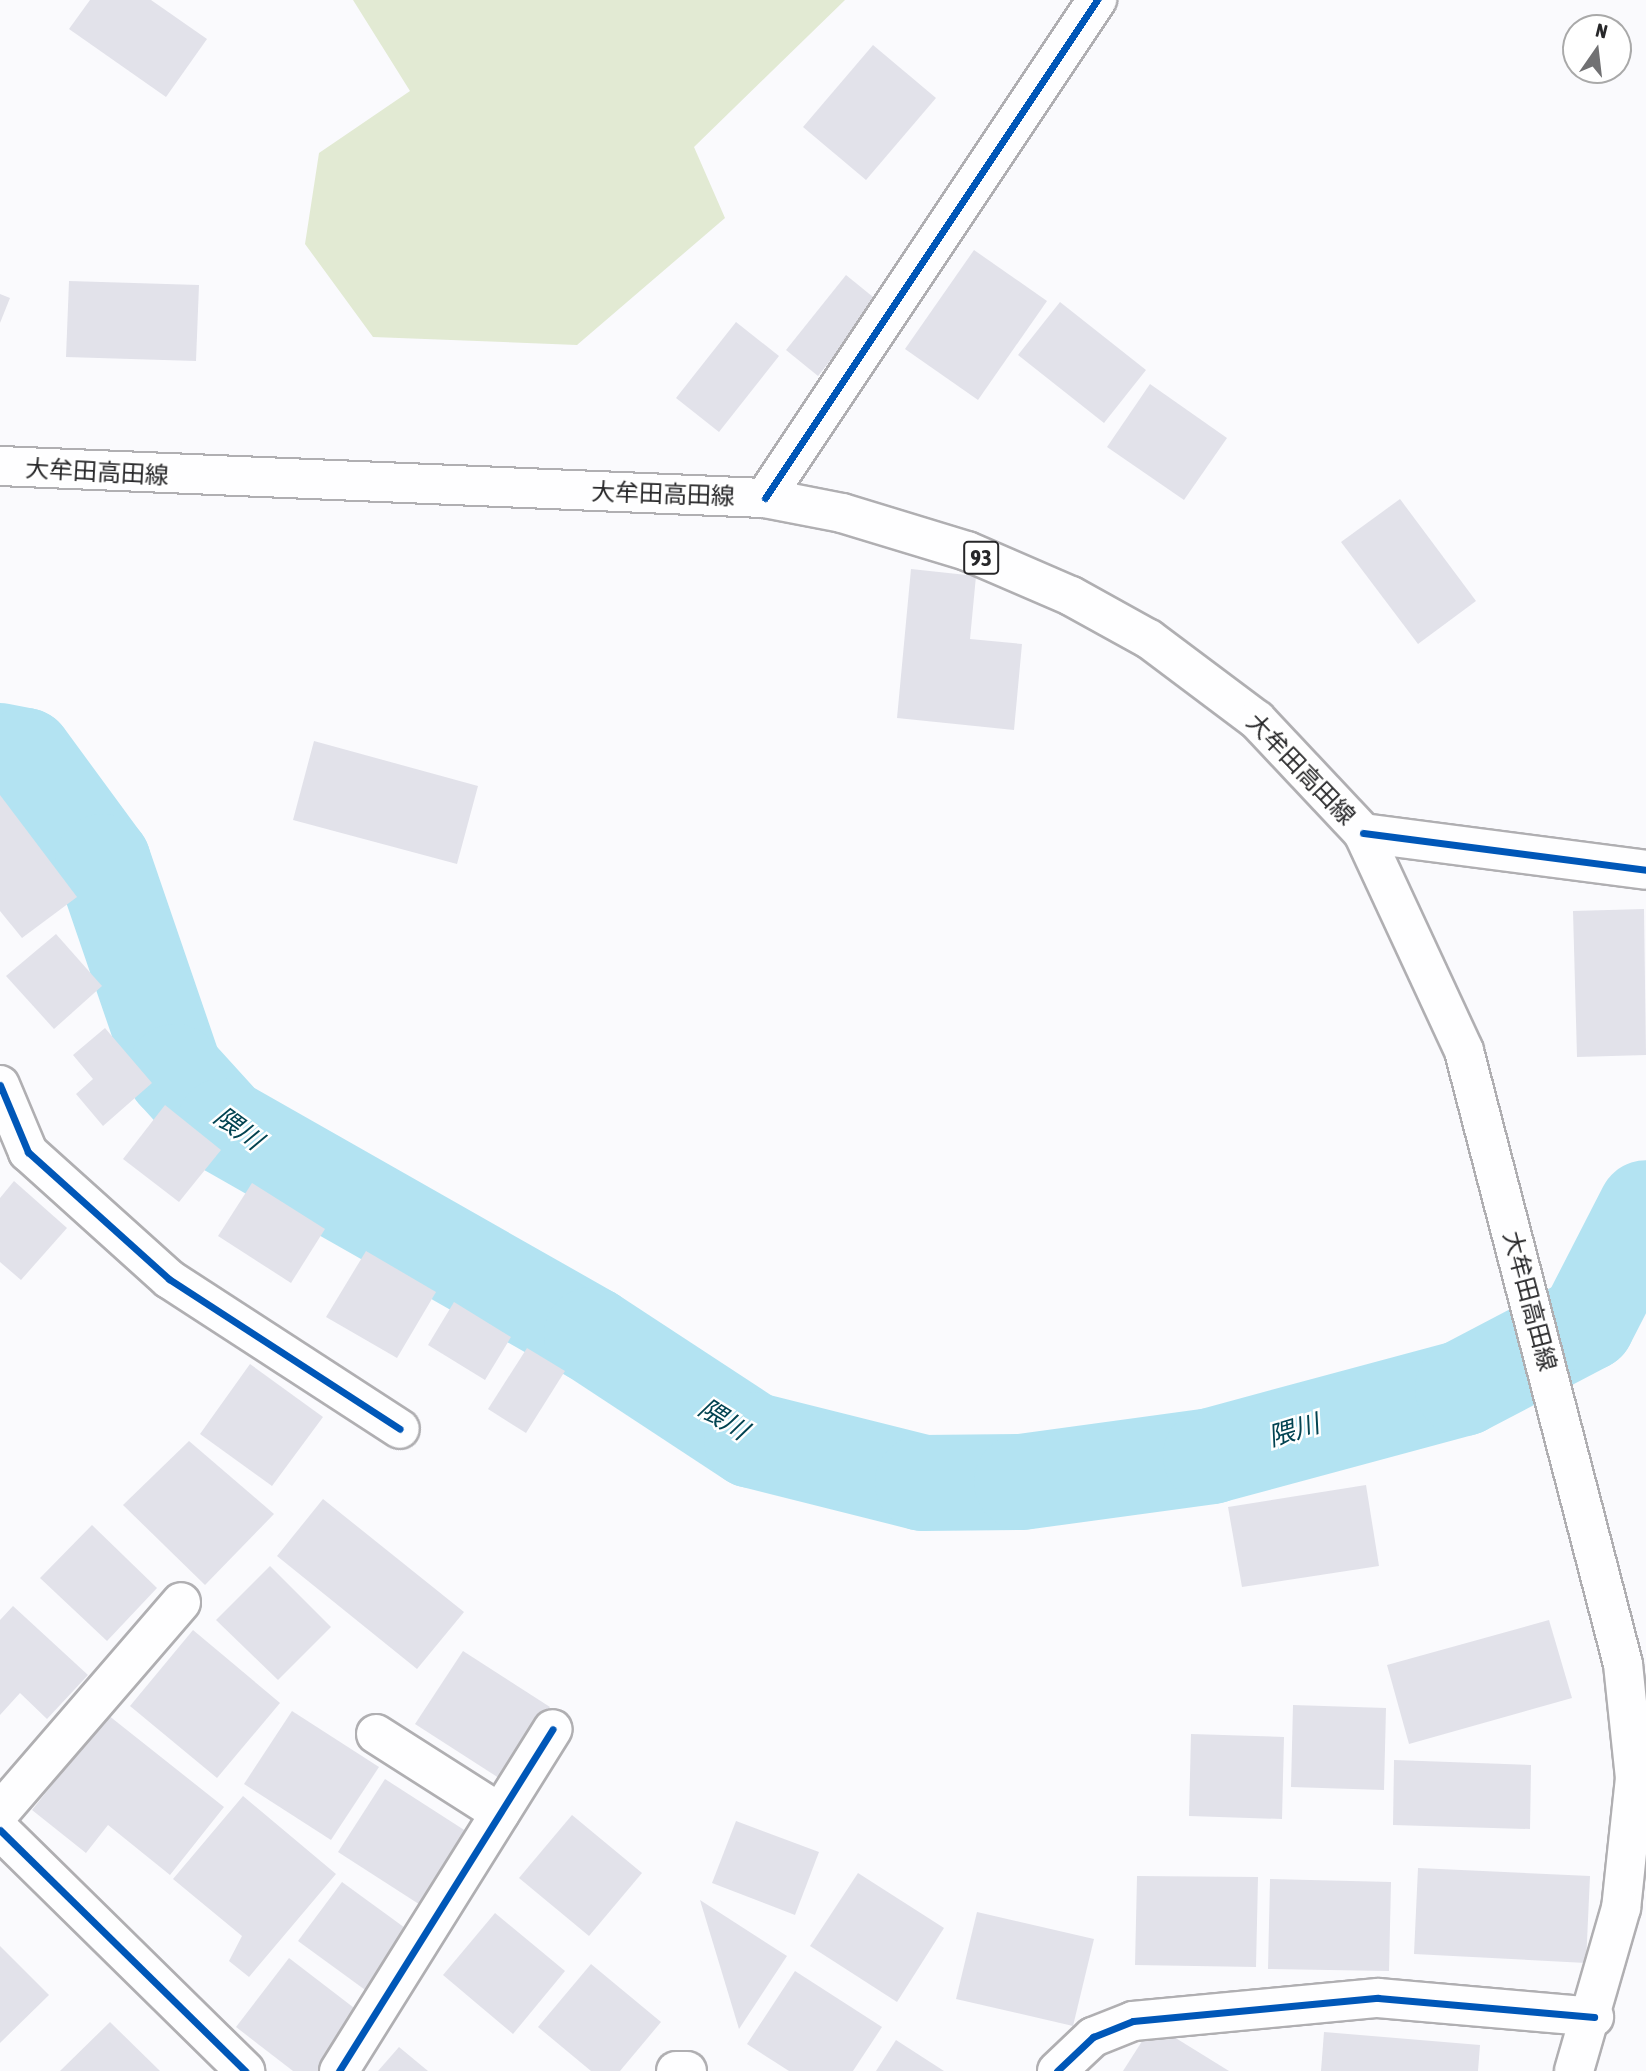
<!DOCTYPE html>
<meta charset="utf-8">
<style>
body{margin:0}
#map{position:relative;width:1646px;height:2071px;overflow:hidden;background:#fafafd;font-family:"Asap Condensed","Noto Sans JP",sans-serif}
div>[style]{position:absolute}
.green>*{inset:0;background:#e2ead3}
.river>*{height:96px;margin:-48px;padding:0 48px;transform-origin:48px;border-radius:48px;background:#b3e3f2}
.building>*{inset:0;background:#e2e2ea}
.roads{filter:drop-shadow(2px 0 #b0afb2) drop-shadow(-2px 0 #b0afb2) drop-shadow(0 2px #b0afb2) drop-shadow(0 -2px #b0afb2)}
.minor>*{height:38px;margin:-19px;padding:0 19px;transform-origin:19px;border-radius:19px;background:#fefeff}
.primary>*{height:38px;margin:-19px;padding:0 19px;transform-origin:19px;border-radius:19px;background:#fefeff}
.cycleway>*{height:7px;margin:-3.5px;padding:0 3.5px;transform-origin:3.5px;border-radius:3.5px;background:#0057b8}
span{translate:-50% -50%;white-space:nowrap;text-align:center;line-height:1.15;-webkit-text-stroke:5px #fff;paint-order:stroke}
.shield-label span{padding:2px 5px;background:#fff;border:2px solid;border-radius:5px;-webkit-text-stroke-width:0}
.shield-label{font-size:23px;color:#272729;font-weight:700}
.street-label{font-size:24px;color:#272729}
.water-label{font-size:26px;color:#024351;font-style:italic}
.north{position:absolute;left:1562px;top:14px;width:70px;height:70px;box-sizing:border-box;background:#fff;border:2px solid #a9a9a9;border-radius:50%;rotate:14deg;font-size:19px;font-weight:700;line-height:28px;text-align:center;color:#272729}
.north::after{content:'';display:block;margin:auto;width:24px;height:32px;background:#717173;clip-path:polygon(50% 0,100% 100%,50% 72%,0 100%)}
</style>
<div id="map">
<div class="green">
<i style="clip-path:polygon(353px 0,845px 0,694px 147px,725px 218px,577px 345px,373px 337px,305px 244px,319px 153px,410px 91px)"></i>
</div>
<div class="river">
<i style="left:0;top:751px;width:25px;rotate:11deg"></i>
<i style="left:25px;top:756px;width:132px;rotate:53.7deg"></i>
<i style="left:103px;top:862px;width:222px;rotate:71.1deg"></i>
<i style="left:175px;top:1072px;width:73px;rotate:47.8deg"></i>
<i style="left:224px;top:1126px;width:423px;rotate:29.6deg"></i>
<i style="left:592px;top:1335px;width:191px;rotate:33.3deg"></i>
<i style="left:752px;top:1440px;width:176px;rotate:14.1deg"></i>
<i style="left:923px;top:1483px;width:99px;rotate:-0.6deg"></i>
<i style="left:1022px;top:1482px;width:191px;rotate:-7.8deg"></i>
<i style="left:1211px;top:1456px;width:261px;rotate:-15.1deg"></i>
<i style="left:1463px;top:1388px;width:140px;rotate:-27.7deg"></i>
<i style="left:1587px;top:1323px;width:129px;rotate:-62.8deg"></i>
</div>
<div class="building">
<i style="clip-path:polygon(90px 0,151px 0,207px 39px,166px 97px,69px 29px)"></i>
<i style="clip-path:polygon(873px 45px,936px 98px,866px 180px,803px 127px)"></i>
<i style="clip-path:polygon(974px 250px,1047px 301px,978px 400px,905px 349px)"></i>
<i style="clip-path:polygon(846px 275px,878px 301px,818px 376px,786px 350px)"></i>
<i style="clip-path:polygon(69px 281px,199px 285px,196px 361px,66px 357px)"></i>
<i style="clip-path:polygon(0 294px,10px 298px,0 323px)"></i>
<i style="clip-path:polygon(1060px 302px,1146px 370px,1104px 423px,1018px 355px)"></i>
<i style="clip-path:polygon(736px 322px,779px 356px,719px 432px,676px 398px)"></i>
<i style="clip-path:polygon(1150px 384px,1227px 438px,1184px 500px,1107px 447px)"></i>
<i style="clip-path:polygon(1400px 499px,1476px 601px,1418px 644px,1341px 542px)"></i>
<i style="clip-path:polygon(911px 569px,976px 576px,970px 639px,1022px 644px,1014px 730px,897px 718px)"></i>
<i style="clip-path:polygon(314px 741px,478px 786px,457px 864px,293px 820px)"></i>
<i style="clip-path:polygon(0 795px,77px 897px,22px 938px,0 911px)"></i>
<i style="clip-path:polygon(1644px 909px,1646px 1055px,1577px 1057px,1573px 911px)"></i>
<i style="clip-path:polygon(56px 934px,102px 986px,54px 1029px,6px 976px)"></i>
<i style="clip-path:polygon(105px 1028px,152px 1083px,103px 1126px,76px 1094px,93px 1079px,73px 1055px)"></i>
<i style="clip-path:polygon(165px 1105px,221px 1150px,179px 1202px,123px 1159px)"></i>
<i style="clip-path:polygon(14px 1181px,67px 1228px,21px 1280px,0 1262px,0 1198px)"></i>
<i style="clip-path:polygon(252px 1183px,325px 1229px,291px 1283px,218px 1236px)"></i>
<i style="clip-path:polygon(366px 1251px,436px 1292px,397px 1358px,326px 1317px)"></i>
<i style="clip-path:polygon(454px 1302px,511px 1337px,485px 1380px,428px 1345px)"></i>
<i style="clip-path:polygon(527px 1348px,565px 1371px,526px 1433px,488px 1409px)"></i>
<i style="clip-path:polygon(250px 1364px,323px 1417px,272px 1486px,200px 1434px)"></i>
<i style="clip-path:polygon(189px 1441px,274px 1514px,205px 1585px,123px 1505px)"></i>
<i style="clip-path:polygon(1366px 1485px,1379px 1566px,1242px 1587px,1228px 1507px)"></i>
<i style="clip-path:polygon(323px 1499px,464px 1612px,417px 1669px,277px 1556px)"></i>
<i style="clip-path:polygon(92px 1525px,157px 1588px,107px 1641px,40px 1578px)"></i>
<i style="clip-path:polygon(270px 1566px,331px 1627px,278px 1680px,216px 1620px)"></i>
<i style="clip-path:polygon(13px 1606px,88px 1675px,47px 1719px,20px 1693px,0 1715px,0 1620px)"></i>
<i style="clip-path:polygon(1549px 1620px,1572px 1698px,1409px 1744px,1387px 1665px)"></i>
<i style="clip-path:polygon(193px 1630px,280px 1703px,217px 1778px,130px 1706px)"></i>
<i style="clip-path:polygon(463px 1651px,550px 1707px,502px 1780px,415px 1724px)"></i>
<i style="clip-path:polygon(1293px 1705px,1386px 1708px,1384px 1790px,1291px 1787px)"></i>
<i style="clip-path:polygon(292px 1711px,379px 1767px,331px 1840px,244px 1784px)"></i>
<i style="clip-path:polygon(108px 1715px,224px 1807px,170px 1875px,108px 1825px,86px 1853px,32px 1810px)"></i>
<i style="clip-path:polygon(1191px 1734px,1284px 1737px,1282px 1819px,1189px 1816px)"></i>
<i style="clip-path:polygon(1394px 1760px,1531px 1765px,1530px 1829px,1393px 1825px)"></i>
<i style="clip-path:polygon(385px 1779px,472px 1835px,425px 1908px,338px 1852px)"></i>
<i style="clip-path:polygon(243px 1796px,336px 1874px,249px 1977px,229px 1961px,242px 1936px,173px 1879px)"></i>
<i style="clip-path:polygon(572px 1815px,642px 1873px,589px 1936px,519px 1878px)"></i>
<i style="clip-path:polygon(736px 1821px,819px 1852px,795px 1915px,712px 1883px)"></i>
<i style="clip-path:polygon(1418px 1868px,1590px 1876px,1586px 1963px,1414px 1954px)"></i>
<i style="clip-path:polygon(858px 1873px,944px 1928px,897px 2002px,810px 1946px)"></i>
<i style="clip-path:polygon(1137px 1876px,1258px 1877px,1256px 1967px,1135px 1965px)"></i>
<i style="clip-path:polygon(1270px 1879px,1391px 1882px,1389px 1971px,1268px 1969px)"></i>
<i style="clip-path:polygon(342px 1882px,412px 1933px,368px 1992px,298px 1941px)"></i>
<i style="clip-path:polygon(700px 1900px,787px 1956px,739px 2029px)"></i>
<i style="clip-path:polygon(977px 1912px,1094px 1939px,1073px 2026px,956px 1999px)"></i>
<i style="clip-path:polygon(495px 1913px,565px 1971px,513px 2034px,443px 1975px)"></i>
<i style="clip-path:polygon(0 1946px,49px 1995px,0 2043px)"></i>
<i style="clip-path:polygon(289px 1958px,362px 2014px,318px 2071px,293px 2071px,236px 2027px)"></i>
<i style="clip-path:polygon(591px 1964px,661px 2022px,620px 2071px,591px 2071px,538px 2027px)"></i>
<i style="clip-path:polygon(795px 1971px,882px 2027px,853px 2071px,789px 2071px,747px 2044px)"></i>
<i style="clip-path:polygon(110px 2022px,160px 2071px,60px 2071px)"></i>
<i style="clip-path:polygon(1153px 2024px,1229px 2071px,1123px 2071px)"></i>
<i style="clip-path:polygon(1324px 2032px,1480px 2045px,1478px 2071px,1321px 2071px)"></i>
<i style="clip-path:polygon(896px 2040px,944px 2071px,876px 2071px)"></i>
<i style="clip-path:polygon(399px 2047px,428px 2071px,378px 2071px)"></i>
</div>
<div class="roads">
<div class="minor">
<i style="left:765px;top:498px;width:599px;rotate:-56.31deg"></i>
<i style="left:1363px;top:833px;width:285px;rotate:7.4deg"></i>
<i style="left:0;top:1085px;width:73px;rotate:67.3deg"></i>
<i style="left:28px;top:1152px;width:190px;rotate:42deg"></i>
<i style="left:169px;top:1279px;width:275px;rotate:33deg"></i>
<i style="left:376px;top:1734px;width:147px;rotate:32.5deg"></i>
<i style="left:0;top:1812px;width:277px;rotate:-49.2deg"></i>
<i style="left:0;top:1830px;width:344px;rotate:44.5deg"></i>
<i style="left:339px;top:2071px;width:403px;rotate:-58deg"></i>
<i style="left:676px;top:2071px;width:11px"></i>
<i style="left:1057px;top:2071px;width:50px;rotate:-43.4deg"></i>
<i style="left:1093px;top:2037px;width:43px;rotate:-21.8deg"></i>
<i style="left:1133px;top:2021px;width:246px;rotate:-5.4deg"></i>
<i style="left:1378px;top:1998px;width:217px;rotate:5deg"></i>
</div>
<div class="primary">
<i style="left:0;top:466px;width:766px;rotate:2.4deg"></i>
<i style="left:765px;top:498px;width:78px;rotate:11deg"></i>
<i style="left:842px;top:513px;width:131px;rotate:16.9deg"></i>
<i style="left:967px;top:551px;width:113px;rotate:23.4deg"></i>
<i style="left:1071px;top:596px;width:89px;rotate:28.9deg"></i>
<i style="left:1149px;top:639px;width:135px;rotate:36.9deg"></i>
<i style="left:1257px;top:720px;width:155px;rotate:46.8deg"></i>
<i style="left:1363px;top:833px;width:240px;rotate:65.1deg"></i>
<i style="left:1464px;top:1051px;width:633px;rotate:75.46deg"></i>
<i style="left:1623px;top:1664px;width:115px;rotate:84deg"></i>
<i style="left:1635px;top:1778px;width:131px;rotate:96.1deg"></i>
<i style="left:1621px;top:1908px;width:170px;rotate:106.1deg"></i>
</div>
</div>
<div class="cycleway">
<i style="left:765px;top:498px;width:599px;rotate:-56.31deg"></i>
<i style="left:1363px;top:833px;width:285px;rotate:7.4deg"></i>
<i style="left:0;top:1085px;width:73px;rotate:67.3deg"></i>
<i style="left:28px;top:1152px;width:190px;rotate:42deg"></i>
<i style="left:169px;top:1279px;width:275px;rotate:33deg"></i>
<i style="left:0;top:1830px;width:344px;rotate:44.5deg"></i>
<i style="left:339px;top:2071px;width:403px;rotate:-58deg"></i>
<i style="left:1057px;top:2071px;width:50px;rotate:-43.4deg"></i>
<i style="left:1093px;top:2037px;width:43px;rotate:-21.8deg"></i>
<i style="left:1133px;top:2021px;width:246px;rotate:-5.4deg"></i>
<i style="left:1378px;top:1998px;width:217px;rotate:5deg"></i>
</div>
<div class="shield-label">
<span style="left:981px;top:558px">93</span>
</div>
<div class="street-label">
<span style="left:97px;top:472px;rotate:3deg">大牟田高田線</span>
<span style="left:663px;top:494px;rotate:2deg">大牟田高田線</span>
<span style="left:1301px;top:769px;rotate:46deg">大牟田高田線</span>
<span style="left:1530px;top:1301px;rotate:75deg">大牟田高田線</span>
</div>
<div class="water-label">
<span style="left:238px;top:1129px;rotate:36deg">隈川</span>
<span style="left:723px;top:1420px;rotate:32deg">隈川</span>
<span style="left:1294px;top:1431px;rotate:-17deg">隈川</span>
</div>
<div class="north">N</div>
</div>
